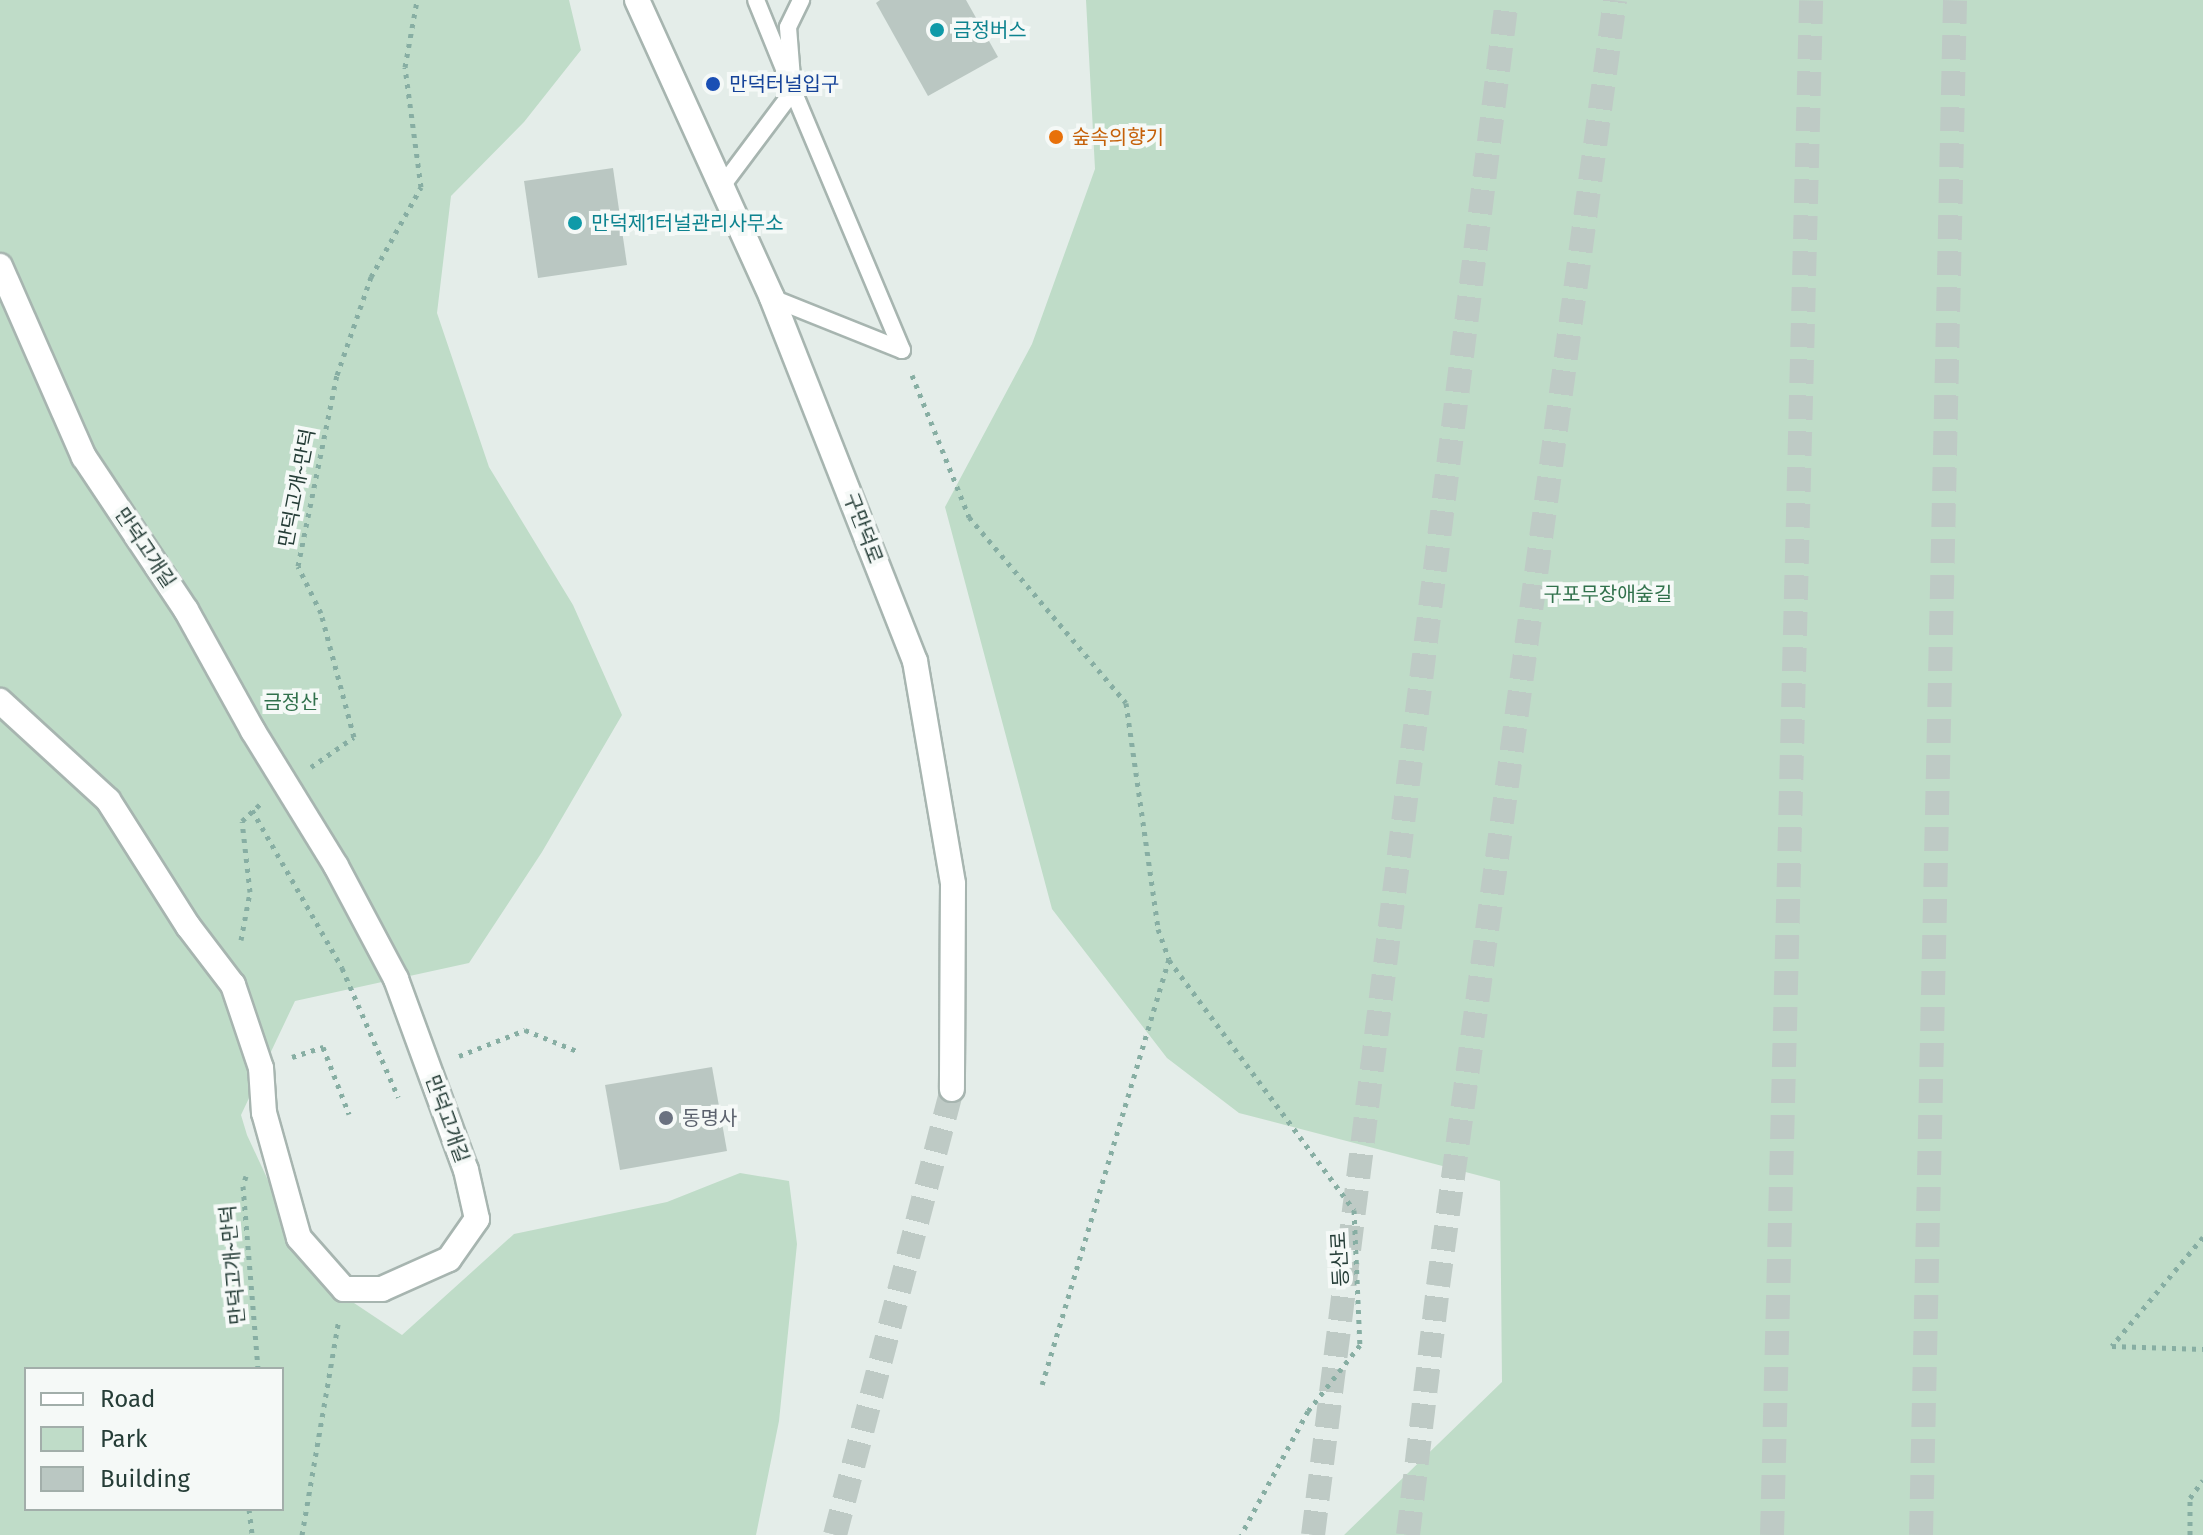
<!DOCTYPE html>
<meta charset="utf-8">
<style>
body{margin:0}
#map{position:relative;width:2203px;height:1535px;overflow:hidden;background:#e4ede9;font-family:"Fira Sans","Noto Sans KR",sans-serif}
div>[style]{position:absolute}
.green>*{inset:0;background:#bfdcc8}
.building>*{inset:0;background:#bac7c2}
.secondary-tunnel>*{height:24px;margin-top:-12px;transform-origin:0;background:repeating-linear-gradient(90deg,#becac5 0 24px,transparent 0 36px)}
.primary-tunnel>*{height:24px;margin-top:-12px;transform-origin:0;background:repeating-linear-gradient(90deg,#becac5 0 24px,transparent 0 36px)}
.trunk-tunnel>*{height:24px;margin-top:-12px;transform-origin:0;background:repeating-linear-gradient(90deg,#becac5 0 24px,transparent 0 36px)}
.path>*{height:5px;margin-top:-2.5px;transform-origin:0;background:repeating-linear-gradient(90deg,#87aea3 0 4px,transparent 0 10px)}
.roads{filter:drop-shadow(2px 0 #a7b5b0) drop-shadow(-2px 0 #a7b5b0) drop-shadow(0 2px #a7b5b0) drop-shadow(0 -2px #a7b5b0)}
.service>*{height:16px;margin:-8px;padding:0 8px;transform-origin:8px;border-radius:8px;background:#fff}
.minor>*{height:24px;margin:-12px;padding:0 12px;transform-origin:12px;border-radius:12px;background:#fff}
.secondary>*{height:24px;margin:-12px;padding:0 12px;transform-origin:12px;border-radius:12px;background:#fff}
.dots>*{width:22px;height:22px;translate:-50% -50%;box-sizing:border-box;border:4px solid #f5f9f7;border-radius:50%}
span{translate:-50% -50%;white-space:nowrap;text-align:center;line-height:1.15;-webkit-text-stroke:8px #f5f9f7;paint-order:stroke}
.culture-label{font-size:20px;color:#0d838f}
.left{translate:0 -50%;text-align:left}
.transit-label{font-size:20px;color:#164399}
.food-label{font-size:20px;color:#c56008}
.street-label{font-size:20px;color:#253d37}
.park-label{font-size:20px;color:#31714c}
.worship-label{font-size:20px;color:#5b616d}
.legend{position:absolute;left:24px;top:1367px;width:260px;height:144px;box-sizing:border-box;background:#f5f9f7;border:2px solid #a2aeaa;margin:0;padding:10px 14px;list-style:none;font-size:24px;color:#253d37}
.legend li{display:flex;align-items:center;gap:16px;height:40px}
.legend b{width:40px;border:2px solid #a2aeaa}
</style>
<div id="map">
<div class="green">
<i style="clip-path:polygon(evenodd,0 0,569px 0,581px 50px,524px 122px,451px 196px,437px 313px,489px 467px,573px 605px,622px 715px,542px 852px,469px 963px,295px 1001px,241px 1115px,247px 1135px,312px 1275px,402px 1335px,514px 1234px,667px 1202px,740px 1173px,789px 1181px,797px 1244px,779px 1421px,756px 1535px,0 1535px,0 0,26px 1369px,282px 1369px,282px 1509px,26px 1509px,26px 1369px)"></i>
<i style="clip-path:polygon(1086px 0,2203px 0,2203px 1535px,1344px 1535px,1502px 1382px,1500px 1181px,1239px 1113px,1167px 1058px,1052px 909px,945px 507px,1032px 344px,1095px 169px)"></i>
</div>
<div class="building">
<i style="clip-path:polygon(880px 0,966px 0,998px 57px,928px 96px,876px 3px)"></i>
<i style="clip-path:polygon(613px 168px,627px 265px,538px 278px,524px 181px)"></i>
<i style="clip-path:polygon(712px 1067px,727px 1151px,620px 1170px,605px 1085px)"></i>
</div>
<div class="secondary-tunnel">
<i style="left:835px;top:1535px;width:461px;rotate:-75.3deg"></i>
</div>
<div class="primary-tunnel">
<i style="left:1313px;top:1535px;width:1547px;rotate:-82.8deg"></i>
<i style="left:1408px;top:1535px;width:251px;rotate:-83.1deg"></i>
<i style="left:1438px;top:1286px;width:1298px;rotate:-82.16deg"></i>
</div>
<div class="trunk-tunnel">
<i style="left:1772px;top:1535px;width:1535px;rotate:-88.54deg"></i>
<i style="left:1921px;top:1535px;width:1535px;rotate:-88.73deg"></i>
</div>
<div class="path">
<i style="left:912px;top:375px;width:153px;rotate:68.1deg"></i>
<i style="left:969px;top:517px;width:243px;rotate:49.8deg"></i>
<i style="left:1126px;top:703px;width:228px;rotate:81.9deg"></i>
<i style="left:1158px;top:929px;width:32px;rotate:70deg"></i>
<i style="left:1169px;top:959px;width:444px;rotate:106.6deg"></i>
<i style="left:311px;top:767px;width:52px;rotate:-34.9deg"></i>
<i style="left:354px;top:737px;width:128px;rotate:-104.9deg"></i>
<i style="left:321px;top:613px;width:52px;rotate:-116.1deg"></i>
<i style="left:298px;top:566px;width:195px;rotate:-78.5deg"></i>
<i style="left:337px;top:375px;width:104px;rotate:-70.9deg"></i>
<i style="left:371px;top:277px;width:103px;rotate:-60.9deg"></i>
<i style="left:421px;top:187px;width:121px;rotate:-97.6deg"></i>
<i style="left:405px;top:67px;width:68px;rotate:-79.8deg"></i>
<i style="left:252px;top:810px;width:182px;rotate:60.3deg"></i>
<i style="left:342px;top:968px;width:141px;rotate:66.5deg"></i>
<i style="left:241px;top:940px;width:49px;rotate:-79.4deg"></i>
<i style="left:250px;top:892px;width:71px;rotate:-96.4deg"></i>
<i style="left:242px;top:821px;width:26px;rotate:-43deg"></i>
<i style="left:1169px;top:960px;width:311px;rotate:53.5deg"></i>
<i style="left:1354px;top:1210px;width:135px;rotate:87.5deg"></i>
<i style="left:1360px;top:1345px;width:84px;rotate:128.2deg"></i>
<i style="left:1308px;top:1411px;width:141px;rotate:118.4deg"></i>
<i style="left:459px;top:1056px;width:71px;rotate:-21.5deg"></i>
<i style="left:525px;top:1030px;width:56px;rotate:22deg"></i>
<i style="left:292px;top:1057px;width:33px;rotate:-18deg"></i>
<i style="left:323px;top:1047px;width:72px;rotate:68.8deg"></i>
<i style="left:246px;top:1176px;width:10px;rotate:107deg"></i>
<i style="left:243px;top:1186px;width:184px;rotate:85.3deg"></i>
<i style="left:2203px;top:1237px;width:142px;rotate:129.9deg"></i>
<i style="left:2112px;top:1346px;width:91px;rotate:1.9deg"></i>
<i style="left:249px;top:1509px;width:26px;rotate:83deg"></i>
<i style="left:302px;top:1535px;width:219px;rotate:-80.3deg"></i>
<i style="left:2190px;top:1535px;width:37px;rotate:-90deg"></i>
<i style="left:2190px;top:1498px;width:22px;rotate:-54deg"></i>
</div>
<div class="roads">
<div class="service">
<i style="left:722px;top:186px;width:119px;rotate:-53.2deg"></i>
<i style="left:793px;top:91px;width:98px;rotate:-112.1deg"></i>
<i style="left:772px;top:298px;width:140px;rotate:21.8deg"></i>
<i style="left:902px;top:350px;width:281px;rotate:-112.8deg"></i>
<i style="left:793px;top:91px;width:64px;rotate:-94.5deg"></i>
<i style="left:788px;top:27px;width:30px;rotate:-64deg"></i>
</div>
<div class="minor">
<i style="left:0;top:266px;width:209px;rotate:66.3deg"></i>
<i style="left:84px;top:457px;width:184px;rotate:56.3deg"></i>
<i style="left:186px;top:610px;width:138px;rotate:61deg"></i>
<i style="left:253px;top:731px;width:158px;rotate:58.4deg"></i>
<i style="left:336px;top:866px;width:128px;rotate:62deg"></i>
<i style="left:396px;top:979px;width:203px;rotate:69.9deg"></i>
<i style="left:466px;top:1170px;width:50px;rotate:77.3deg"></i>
<i style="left:477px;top:1219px;width:49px;rotate:125deg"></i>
<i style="left:449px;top:1259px;width:73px;rotate:155.9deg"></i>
<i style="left:382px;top:1289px;width:38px;rotate:180deg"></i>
<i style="left:344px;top:1289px;width:68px;rotate:-131.4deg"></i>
<i style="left:299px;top:1238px;width:130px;rotate:-105.6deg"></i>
<i style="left:264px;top:1113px;width:45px;rotate:-93.8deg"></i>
<i style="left:261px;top:1068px;width:88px;rotate:-108.6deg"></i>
<i style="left:233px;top:985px;width:74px;rotate:-127.3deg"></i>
<i style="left:188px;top:926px;width:149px;rotate:-122.4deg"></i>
<i style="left:108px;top:800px;width:147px;rotate:-137.5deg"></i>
</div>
<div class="secondary">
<i style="left:637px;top:0;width:327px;rotate:65.6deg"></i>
<i style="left:772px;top:298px;width:390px;rotate:68.5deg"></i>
<i style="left:915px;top:661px;width:226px;rotate:80.3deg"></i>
<i style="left:953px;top:884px;width:205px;rotate:90.3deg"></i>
</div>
</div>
<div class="dots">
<i style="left:937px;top:30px;background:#0f9aa8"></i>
<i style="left:713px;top:84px;background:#1a4fb4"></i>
<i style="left:1056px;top:137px;background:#e8710a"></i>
<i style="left:575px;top:223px;background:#0f9aa8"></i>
<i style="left:666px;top:1118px;background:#6b7280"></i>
</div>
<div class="culture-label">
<span class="left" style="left:953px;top:30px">금정버스</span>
<span class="left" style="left:591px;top:223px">만덕제1터널관리사무소</span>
</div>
<div class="transit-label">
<span class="left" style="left:729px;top:84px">만덕터널입구</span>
</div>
<div class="food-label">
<span class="left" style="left:1072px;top:137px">숲속의향기</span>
</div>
<div class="street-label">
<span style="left:297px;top:488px;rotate:-79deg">만덕고개~만덕</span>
<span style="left:863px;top:528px;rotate:69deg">구만덕로</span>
<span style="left:145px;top:548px;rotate:56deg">만덕고개길</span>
<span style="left:447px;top:1119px;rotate:70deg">만덕고개길</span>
<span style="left:1340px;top:1259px;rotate:-93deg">등산로</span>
<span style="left:233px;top:1265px;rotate:-95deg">만덕고개~만덕</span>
</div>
<div class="park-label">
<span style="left:1608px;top:594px">구포무장애숲길</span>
<span style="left:291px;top:702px">금정산</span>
</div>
<div class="worship-label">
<span class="left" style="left:682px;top:1118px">동명사</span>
</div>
<ul class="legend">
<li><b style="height:10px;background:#fff"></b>Road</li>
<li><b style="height:22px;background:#bfdcc8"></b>Park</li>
<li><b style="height:22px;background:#bac7c2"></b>Building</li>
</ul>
</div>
